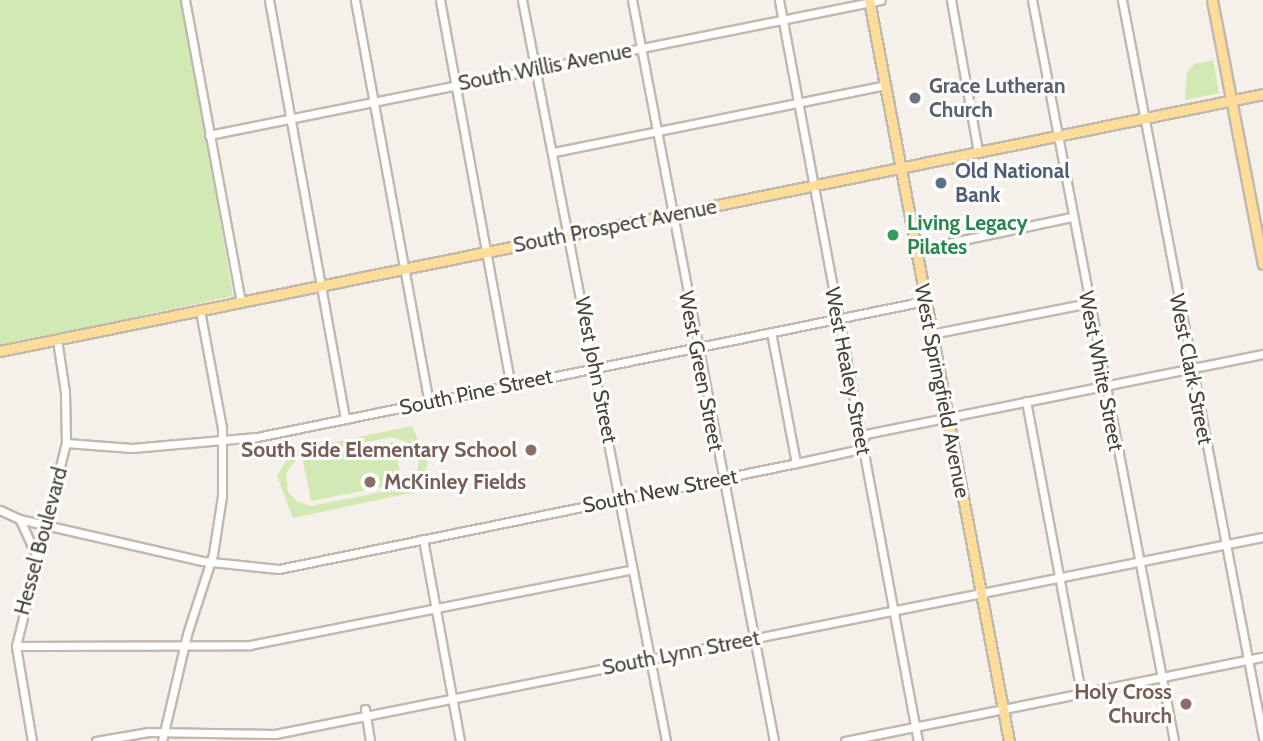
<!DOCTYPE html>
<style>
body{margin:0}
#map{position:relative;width:1263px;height:741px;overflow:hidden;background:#f5f1ea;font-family:Cabin,sans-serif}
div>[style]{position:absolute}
.green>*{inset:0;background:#d3e9b3}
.roads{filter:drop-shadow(2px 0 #c1b9ac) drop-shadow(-2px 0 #c1b9ac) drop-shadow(0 2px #c1b9ac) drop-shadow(0 -2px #c1b9ac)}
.minor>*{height:7px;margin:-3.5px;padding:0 3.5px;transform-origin:3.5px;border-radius:3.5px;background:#fff}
.major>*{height:9px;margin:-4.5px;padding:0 4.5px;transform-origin:4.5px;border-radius:4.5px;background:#fedd9a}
.dots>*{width:19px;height:19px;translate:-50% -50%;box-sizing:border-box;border:4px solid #fff;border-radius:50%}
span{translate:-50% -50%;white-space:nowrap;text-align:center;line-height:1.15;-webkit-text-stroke:6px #fff;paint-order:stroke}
.street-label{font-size:21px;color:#494238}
.worship-label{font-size:21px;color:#5b616d;font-weight:700}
.left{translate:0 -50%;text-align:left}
.service-label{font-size:21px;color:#4e5e75;font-weight:700}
.leisure-label{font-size:21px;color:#27864d;font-weight:700}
.education-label{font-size:21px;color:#785e54;font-weight:700}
.right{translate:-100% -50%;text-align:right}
</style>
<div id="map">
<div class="green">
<i style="clip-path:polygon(0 0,182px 0,233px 296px,0 346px)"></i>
<i style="clip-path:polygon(1213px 60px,1219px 93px,1185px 100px,1187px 73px,1194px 64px)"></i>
<i style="clip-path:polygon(evenodd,412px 426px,428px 462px,422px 482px,411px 493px,293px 518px,277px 476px,292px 451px,412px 426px,392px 437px,412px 444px,419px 458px,417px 475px,406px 487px,311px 506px,297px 501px,288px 492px,286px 473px,299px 456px,392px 437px)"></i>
<i style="clip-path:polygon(394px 442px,402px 483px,311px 501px,303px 460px)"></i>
</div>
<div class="roads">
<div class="minor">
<i style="left:185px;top:0;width:307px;rotate:79.5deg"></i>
<i style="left:269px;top:0;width:426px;rotate:79.7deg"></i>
<i style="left:355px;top:0;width:410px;rotate:79.6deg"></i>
<i style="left:440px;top:0;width:391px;rotate:79.6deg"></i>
<i style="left:522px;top:0;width:755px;rotate:79deg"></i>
<i style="left:632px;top:0;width:754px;rotate:79.15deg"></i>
<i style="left:779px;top:0;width:754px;rotate:79.38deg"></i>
<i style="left:951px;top:0;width:154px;rotate:79.9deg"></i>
<i style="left:1032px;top:0;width:754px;rotate:79.15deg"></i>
<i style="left:1122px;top:0;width:751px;rotate:79.18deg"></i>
<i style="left:209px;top:135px;width:685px;rotate:-11.36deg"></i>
<i style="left:554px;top:152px;width:338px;rotate:-11.4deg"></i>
<i style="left:915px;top:250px;width:160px;rotate:-11.9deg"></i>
<i style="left:771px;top:332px;width:133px;rotate:79.2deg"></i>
<i style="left:931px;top:334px;width:161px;rotate:-11.1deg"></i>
<i style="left:1026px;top:401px;width:297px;rotate:79.3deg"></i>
<i style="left:66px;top:443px;width:66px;rotate:4.3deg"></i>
<i style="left:132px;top:448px;width:125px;rotate:-5deg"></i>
<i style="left:257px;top:437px;width:682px;rotate:-11.51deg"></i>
<i style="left:0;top:510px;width:21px;rotate:25deg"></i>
<i style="left:19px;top:519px;width:188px;rotate:12.9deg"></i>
<i style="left:202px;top:561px;width:77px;rotate:5.9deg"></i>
<i style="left:279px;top:569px;width:524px;rotate:-11.57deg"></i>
<i style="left:792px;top:464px;width:66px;rotate:-12.3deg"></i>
<i style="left:856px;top:450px;width:19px;rotate:-58deg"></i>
<i style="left:866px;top:434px;width:405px;rotate:-11.4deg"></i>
<i style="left:20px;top:520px;width:43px;rotate:65.2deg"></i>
<i style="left:423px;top:539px;width:205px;rotate:79.6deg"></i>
<i style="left:16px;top:646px;width:234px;rotate:-0.2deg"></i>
<i style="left:250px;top:645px;width:390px;rotate:-11.2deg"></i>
<i style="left:365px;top:709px;width:32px;rotate:81deg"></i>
<i style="left:32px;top:741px;width:96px;rotate:-99.6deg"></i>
<i style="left:16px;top:646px;width:209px;rotate:-76.2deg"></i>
<i style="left:66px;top:443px;width:51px;rotate:-91.1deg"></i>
<i style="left:65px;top:392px;width:53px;rotate:-98.7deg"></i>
<i style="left:96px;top:741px;width:53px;rotate:-9.8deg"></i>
<i style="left:148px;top:732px;width:127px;rotate:0.9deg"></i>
<i style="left:275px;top:734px;width:1007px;rotate:-11.28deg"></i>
<i style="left:162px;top:741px;width:110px;rotate:-76.8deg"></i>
<i style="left:187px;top:634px;width:84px;rotate:-72deg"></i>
<i style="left:213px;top:554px;width:59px;rotate:-81.2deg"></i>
<i style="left:222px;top:496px;width:68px;rotate:-90deg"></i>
<i style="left:222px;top:428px;width:120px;rotate:-100.6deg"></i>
<i style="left:845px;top:741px;width:426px;rotate:-11.4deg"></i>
</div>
<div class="major">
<i style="left:869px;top:0;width:754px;rotate:79.3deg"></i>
<i style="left:1212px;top:0;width:269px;rotate:79.1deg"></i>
<i style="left:0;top:351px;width:1289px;rotate:-11.5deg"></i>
</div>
</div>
<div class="dots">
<i style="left:915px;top:98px;background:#6b7280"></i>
<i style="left:941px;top:183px;background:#5c6f8a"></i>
<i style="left:893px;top:235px;background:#2e9e5b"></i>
<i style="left:531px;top:450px;background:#8d6e63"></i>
<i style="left:370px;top:482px;background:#8d6e63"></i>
<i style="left:1186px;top:704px;background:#8d6e63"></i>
</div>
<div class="street-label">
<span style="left:545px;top:67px;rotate:-11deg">South Willis Avenue</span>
<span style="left:615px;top:226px;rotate:-11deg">South Prospect Avenue</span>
<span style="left:1191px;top:369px;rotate:79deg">West Clark Street</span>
<span style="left:596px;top:370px;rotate:79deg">West John Street</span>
<span style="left:701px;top:371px;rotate:79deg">West Green Street</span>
<span style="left:848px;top:371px;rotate:79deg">West Healey Street</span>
<span style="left:1101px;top:371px;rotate:79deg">West White Street</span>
<span style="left:942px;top:391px;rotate:79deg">West Springfield Avenue</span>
<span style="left:476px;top:392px;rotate:-12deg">South Pine Street</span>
<span style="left:660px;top:491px;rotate:-11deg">South New Street</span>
<span style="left:41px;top:541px;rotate:-75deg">Hessel Boulevard</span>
<span style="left:681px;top:653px;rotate:-11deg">South Lynn Street</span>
</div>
<div class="worship-label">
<span class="left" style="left:929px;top:98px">Grace Lutheran<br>Church</span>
</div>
<div class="service-label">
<span class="left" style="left:955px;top:183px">Old National<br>Bank</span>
</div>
<div class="leisure-label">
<span class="left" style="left:907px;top:235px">Living Legacy<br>Pilates</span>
</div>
<div class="education-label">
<span class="right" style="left:517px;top:450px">South Side Elementary School</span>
<span class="left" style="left:384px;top:482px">McKinley Fields</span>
<span class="right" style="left:1172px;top:704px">Holy Cross<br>Church</span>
</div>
</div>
